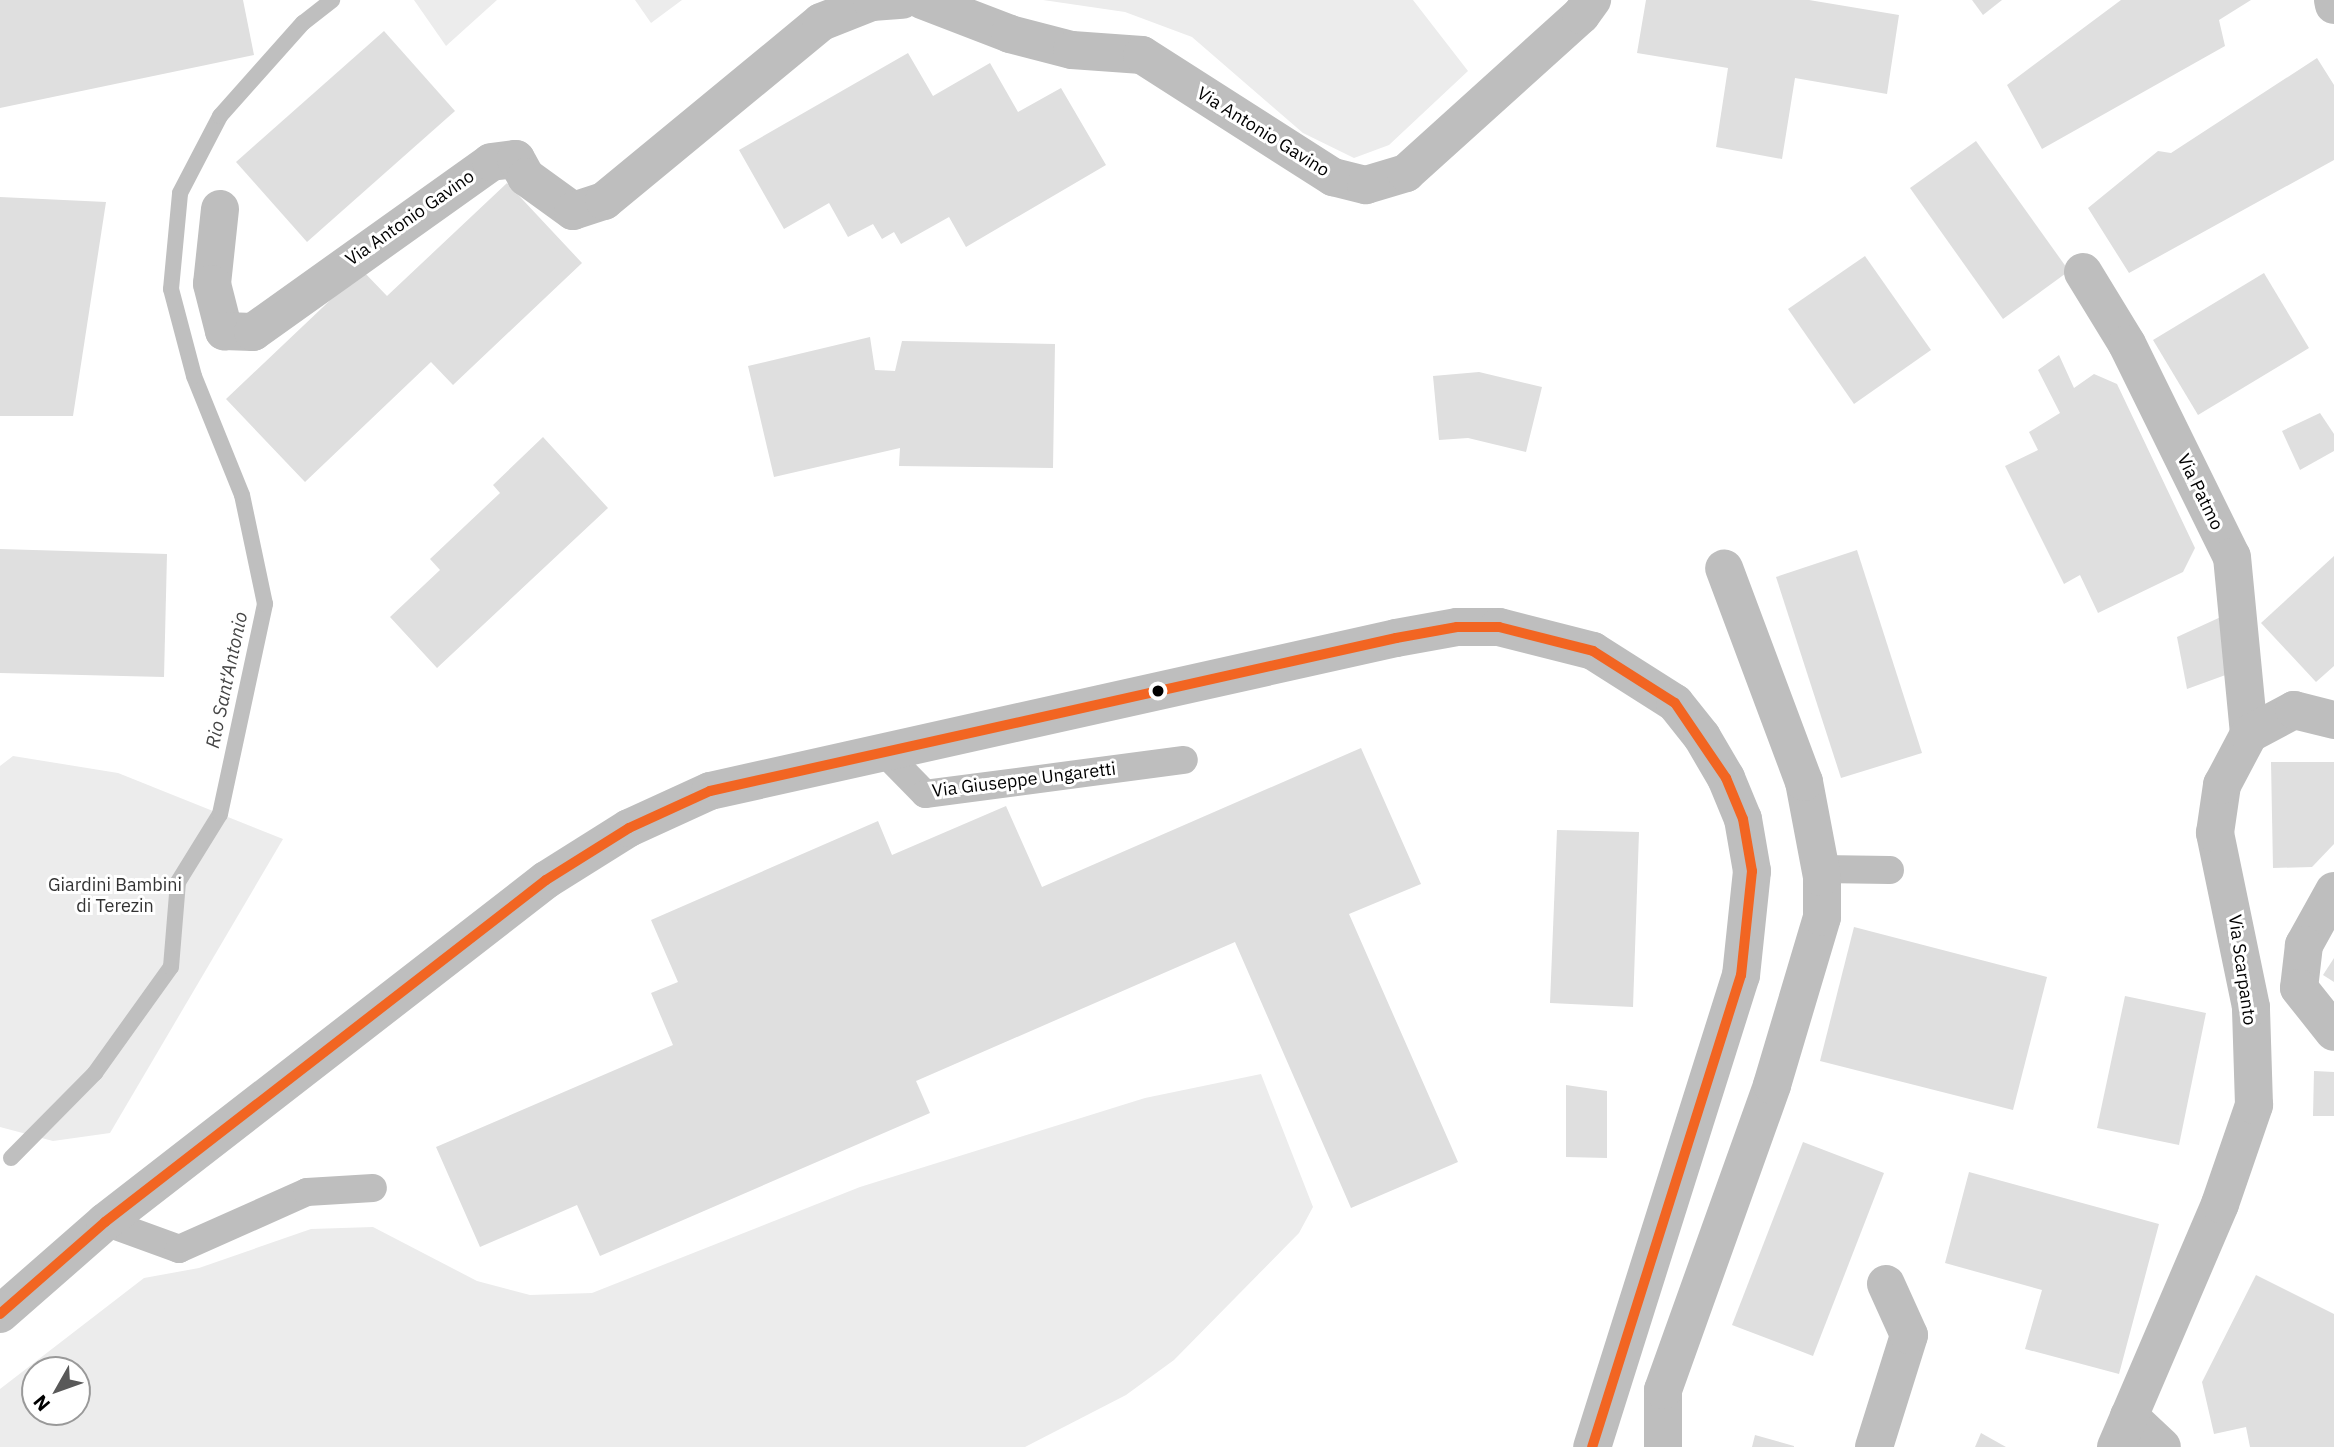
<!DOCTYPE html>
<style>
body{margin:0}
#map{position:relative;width:2334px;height:1447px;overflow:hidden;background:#fff;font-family:"IBM Plex Sans",sans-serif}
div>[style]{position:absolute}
.green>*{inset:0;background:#ececec}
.stream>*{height:16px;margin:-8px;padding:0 8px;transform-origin:8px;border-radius:8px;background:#bfbfbf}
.building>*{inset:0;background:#dfdfdf}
.service>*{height:28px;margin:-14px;padding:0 14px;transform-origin:14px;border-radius:14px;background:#bebebe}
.minor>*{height:38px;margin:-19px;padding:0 19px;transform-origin:19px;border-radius:19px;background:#bebebe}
.tertiary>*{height:38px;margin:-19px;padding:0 19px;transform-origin:19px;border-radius:19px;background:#bebebe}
.bus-1>*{height:10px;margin:-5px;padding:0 5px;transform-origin:5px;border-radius:5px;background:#f26522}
.dots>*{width:19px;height:19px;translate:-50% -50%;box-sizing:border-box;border:4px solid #fff;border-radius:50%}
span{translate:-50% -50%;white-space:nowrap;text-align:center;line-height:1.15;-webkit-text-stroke:6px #fff;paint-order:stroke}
.street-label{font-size:18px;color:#000}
.park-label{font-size:18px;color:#333}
.water-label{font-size:19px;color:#444;font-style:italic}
.north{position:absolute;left:21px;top:1356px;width:70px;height:70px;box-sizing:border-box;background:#fff;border:2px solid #999;border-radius:50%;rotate:230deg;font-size:19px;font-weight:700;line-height:28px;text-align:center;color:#000}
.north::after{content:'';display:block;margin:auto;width:24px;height:32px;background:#595959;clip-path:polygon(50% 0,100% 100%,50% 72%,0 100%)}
</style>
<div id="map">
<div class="green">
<i style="clip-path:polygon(414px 0,497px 0,446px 46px)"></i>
<i style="clip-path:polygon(635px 0,682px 0,651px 23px)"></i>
<i style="clip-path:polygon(1043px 0,1413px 0,1468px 71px,1389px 145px,1354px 158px,1303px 133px,1192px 37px,1125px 12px)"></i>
<i style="clip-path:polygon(13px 756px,118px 773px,283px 839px,110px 1133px,53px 1141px,0 1127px,0 766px)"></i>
<i style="clip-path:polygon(evenodd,1261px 1074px,1313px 1207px,1299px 1233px,1174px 1360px,1126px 1395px,1025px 1447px,0 1447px,0 1389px,144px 1278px,199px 1268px,311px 1229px,373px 1227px,477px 1281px,530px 1295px,592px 1293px,860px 1187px,1145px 1098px,1261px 1074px,35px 1370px,77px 1370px,77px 1412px,35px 1412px,35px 1370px)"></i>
</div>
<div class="stream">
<i style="left:11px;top:1158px;width:120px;rotate:-45.3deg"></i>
<i style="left:95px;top:1073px;width:130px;rotate:-54.4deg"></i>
<i style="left:171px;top:967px;width:85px;rotate:-85.3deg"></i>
<i style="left:178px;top:882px;width:80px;rotate:-58.3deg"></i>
<i style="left:220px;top:814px;width:215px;rotate:-77.9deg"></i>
<i style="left:265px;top:604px;width:111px;rotate:-101.9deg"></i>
<i style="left:242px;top:495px;width:128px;rotate:-112deg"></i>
<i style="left:194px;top:376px;width:90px;rotate:-104.8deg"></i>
<i style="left:171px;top:289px;width:96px;rotate:-84.6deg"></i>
<i style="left:180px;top:193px;width:87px;rotate:-62.5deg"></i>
<i style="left:220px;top:116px;width:125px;rotate:-48.3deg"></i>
<i style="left:303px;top:23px;width:37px;rotate:-38deg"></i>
</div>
<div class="building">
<i style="clip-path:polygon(0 0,243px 0,254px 55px,0 108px)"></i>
<i style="clip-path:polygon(1646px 0,1809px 0,1899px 15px,1887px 94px,1795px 78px,1782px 159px,1716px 147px,1728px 68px,1637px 53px)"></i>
<i style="clip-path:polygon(1972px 0,2002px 0,1983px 15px)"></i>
<i style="clip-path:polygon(2121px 0,2251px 0,2219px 20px,2225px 46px,2042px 149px,2007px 85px)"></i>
<i style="clip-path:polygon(384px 31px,455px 111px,307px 242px,236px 162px)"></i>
<i style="clip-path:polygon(908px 53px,933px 96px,990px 63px,1018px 112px,1061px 88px,1106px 165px,966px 247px,949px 217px,901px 244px,894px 232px,882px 239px,873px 224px,848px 237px,829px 203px,784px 229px,739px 150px)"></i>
<i style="clip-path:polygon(2317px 58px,2334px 85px,2334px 160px,2129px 273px,2088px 208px,2158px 151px,2171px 153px)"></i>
<i style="clip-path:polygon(1976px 141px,2069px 271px,2003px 319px,1910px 188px)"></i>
<i style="clip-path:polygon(507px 183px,582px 263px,453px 385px,431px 362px,305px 482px,226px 399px,362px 270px,387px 296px)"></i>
<i style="clip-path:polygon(0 197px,106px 202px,73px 416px,0 416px)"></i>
<i style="clip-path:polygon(1865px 256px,1931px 350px,1854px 404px,1788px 309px)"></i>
<i style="clip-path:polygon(2264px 273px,2309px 348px,2198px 415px,2153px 340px)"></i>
<i style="clip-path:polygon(870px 337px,875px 370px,895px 371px,902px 341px,1055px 344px,1053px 468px,899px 466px,900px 448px,774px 477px,748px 366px)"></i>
<i style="clip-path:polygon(2059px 355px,2074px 388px,2094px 374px,2117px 384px,2195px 548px,2183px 572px,2098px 613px,2080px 575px,2064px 584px,2005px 466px,2038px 450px,2029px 432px,2060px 413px,2038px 370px)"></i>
<i style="clip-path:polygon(1479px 372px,1542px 387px,1526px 452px,1468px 438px,1439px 440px,1433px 376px)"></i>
<i style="clip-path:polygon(2320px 413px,2334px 434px,2334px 451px,2300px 470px,2282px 431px)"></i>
<i style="clip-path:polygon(543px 437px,608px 508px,437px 668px,390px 617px,440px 570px,430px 559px,500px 493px,493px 485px)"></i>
<i style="clip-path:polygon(0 549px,167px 554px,164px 677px,0 673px)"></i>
<i style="clip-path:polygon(1857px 550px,1922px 753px,1841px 778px,1776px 577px)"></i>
<i style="clip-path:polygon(2334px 556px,2334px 666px,2316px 682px,2261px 623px)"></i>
<i style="clip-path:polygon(2223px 616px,2231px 673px,2187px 689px,2177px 637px)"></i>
<i style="clip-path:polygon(1361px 748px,1421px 884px,1349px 914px,1458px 1162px,1351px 1208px,1235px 942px,916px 1081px,930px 1113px,600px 1256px,577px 1205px,480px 1247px,436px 1147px,673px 1045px,651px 993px,678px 982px,651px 920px,878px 821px,892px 855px,1006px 806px,1042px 887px)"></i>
<i style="clip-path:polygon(2271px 762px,2334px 762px,2334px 844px,2312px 867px,2273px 868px)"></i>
<i style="clip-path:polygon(1557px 830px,1639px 832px,1633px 1007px,1550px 1003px)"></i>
<i style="clip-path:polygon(1854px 927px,2047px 977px,2013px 1110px,1820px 1061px)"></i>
<i style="clip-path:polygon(2334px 958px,2334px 982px,2323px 975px)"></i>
<i style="clip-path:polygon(2125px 996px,2206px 1013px,2179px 1145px,2097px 1128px)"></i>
<i style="clip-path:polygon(2314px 1071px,2334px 1072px,2334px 1116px,2313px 1116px)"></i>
<i style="clip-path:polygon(1566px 1085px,1607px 1091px,1607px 1158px,1566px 1157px)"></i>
<i style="clip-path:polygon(1803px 1142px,1884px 1173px,1813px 1356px,1732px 1325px)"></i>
<i style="clip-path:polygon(1969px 1172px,2159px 1224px,2119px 1374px,2025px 1349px,2042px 1290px,1945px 1263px)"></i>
<i style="clip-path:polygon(2256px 1275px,2334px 1314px,2334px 1447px,2250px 1447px,2246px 1427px,2214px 1434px,2202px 1382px)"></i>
<i style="clip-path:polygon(1981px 1433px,2006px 1447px,1975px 1447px)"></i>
<i style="clip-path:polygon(1755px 1435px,1794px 1446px,1794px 1447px,1752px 1447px)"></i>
</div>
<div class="service">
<i style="left:881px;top:749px;width:63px;rotate:45.6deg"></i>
<i style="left:925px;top:794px;width:261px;rotate:-7.5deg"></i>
<i style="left:1821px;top:869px;width:69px;rotate:0.8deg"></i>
<i style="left:105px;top:1222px;width:79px;rotate:20deg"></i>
<i style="left:179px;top:1249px;width:140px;rotate:-24deg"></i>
<i style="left:307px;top:1192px;width:66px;rotate:-3.5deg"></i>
</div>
<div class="minor">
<i style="left:922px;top:0;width:94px;rotate:21.1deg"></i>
<i style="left:1010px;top:34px;width:64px;rotate:14.5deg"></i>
<i style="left:1072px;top:50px;width:70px;rotate:4.1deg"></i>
<i style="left:1142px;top:55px;width:227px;rotate:32.6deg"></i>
<i style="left:1333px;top:177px;width:34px;rotate:14deg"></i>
<i style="left:1366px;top:185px;width:42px;rotate:-16.7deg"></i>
<i style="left:1406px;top:173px;width:236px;rotate:-42.1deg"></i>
<i style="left:1581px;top:15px;width:19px;rotate:-54deg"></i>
<i style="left:2333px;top:0;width:5px;rotate:79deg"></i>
<i style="left:220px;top:209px;width:75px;rotate:96.1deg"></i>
<i style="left:212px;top:284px;width:49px;rotate:75.7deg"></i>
<i style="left:224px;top:331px;width:29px;rotate:2deg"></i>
<i style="left:253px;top:332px;width:292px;rotate:-35.5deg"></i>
<i style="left:491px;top:162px;width:25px;rotate:-7deg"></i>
<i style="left:516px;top:159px;width:21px;rotate:61deg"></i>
<i style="left:526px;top:177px;width:58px;rotate:35.9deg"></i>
<i style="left:573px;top:211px;width:33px;rotate:-18deg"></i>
<i style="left:604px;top:201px;width:281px;rotate:-39.5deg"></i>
<i style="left:821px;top:22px;width:55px;rotate:-21.4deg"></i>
<i style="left:872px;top:2px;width:30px;rotate:-4deg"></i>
<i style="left:2083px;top:272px;width:84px;rotate:58.6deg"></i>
<i style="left:2127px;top:344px;width:237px;rotate:63.8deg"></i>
<i style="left:2232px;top:557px;width:178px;rotate:84.5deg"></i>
<i style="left:2334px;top:891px;width:62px;rotate:119.1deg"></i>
<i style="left:2304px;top:945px;width:43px;rotate:96.6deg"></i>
<i style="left:2299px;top:988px;width:56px;rotate:51.5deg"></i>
<i style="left:2129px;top:1416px;width:45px;rotate:43.2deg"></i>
<i style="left:1663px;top:1447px;width:57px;rotate:-90deg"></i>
<i style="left:1663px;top:1390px;width:324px;rotate:-70.3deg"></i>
<i style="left:1772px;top:1085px;width:175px;rotate:-73.4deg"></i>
<i style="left:1822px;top:917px;width:40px;rotate:-90deg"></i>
<i style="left:1822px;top:877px;width:97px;rotate:-100.7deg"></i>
<i style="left:1804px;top:782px;width:228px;rotate:-110.5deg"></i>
<i style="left:1874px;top:1447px;width:117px;rotate:-72.6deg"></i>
<i style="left:1909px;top:1335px;width:56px;rotate:-114.3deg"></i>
<i style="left:2116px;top:1447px;width:264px;rotate:-66.8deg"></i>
<i style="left:2220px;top:1204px;width:105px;rotate:-71deg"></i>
<i style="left:2254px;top:1105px;width:98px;rotate:-91.8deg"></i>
<i style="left:2251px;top:1007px;width:178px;rotate:-101.7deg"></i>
<i style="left:2215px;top:833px;width:49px;rotate:-81.7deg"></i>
<i style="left:2222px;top:785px;width:58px;rotate:-62.1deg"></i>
<i style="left:2249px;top:734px;width:51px;rotate:-28.1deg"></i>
<i style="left:2294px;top:710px;width:41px;rotate:14deg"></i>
</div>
<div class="tertiary">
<i style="left:0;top:1314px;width:140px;rotate:-41.2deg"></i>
<i style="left:105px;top:1222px;width:558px;rotate:-37.79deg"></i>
<i style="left:546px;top:880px;width:98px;rotate:-32.1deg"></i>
<i style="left:629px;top:828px;width:89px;rotate:-24.6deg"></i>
<i style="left:710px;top:791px;width:703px;rotate:-12.57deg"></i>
<i style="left:1396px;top:638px;width:62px;rotate:-10.2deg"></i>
<i style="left:1457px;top:627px;width:42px"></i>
<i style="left:1499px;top:627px;width:97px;rotate:14.3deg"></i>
<i style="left:1593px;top:651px;width:97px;rotate:32.4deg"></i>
<i style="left:1675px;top:703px;width:43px;rotate:51.5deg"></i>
<i style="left:1702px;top:737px;width:48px;rotate:59.7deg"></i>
<i style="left:1726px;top:778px;width:44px;rotate:67.5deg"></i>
<i style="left:1743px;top:819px;width:53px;rotate:80.2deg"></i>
<i style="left:1752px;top:871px;width:105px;rotate:96deg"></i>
<i style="left:1741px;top:975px;width:495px;rotate:107.5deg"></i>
</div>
<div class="bus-1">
<i style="left:0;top:1314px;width:140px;rotate:-41.2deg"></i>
<i style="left:105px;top:1222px;width:558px;rotate:-37.79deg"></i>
<i style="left:546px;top:880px;width:98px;rotate:-32.1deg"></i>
<i style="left:629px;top:828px;width:89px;rotate:-24.6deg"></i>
<i style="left:710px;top:791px;width:703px;rotate:-12.57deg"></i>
<i style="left:1396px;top:638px;width:62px;rotate:-10.2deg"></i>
<i style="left:1457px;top:627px;width:42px"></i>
<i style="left:1499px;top:627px;width:97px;rotate:14.3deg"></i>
<i style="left:1593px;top:651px;width:97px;rotate:32.4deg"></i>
<i style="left:1675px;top:703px;width:91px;rotate:55.8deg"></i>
<i style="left:1726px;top:778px;width:44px;rotate:67.5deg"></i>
<i style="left:1743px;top:819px;width:53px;rotate:80.2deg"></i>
<i style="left:1752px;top:871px;width:105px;rotate:96deg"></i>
<i style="left:1741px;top:975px;width:495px;rotate:107.5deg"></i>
</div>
<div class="dots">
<i style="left:1158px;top:691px;background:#000"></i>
</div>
<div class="street-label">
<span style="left:1263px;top:132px;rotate:32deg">Via Antonio Gavino</span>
<span style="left:410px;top:218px;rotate:-35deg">Via Antonio Gavino</span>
<span style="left:2200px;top:492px;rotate:64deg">Via Patmo</span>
<span style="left:1024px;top:780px;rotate:-7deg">Via Giuseppe Ungaretti</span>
<span style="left:2242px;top:970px;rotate:82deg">Via Scarpanto</span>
</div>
<div class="park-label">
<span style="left:115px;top:896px">Giardini Bambini<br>di Terezin</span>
</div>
<div class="water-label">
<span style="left:227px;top:680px;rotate:-78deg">Rio Sant'Antonio</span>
</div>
<div class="north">N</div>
</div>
